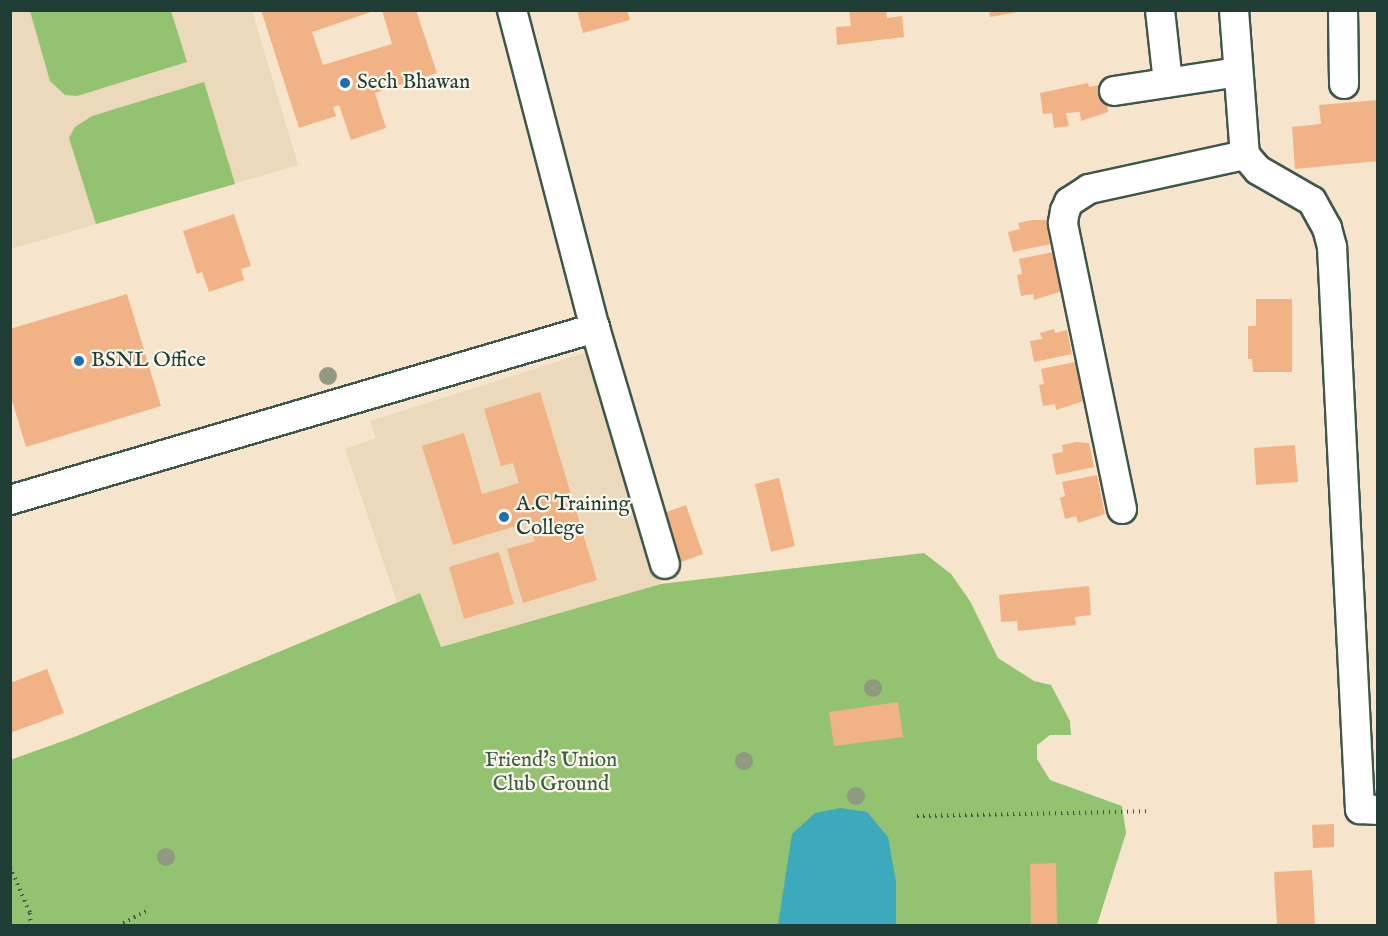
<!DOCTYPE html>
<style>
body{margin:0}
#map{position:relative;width:1388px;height:936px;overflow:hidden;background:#f6e4cc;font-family:"IM FELL English",serif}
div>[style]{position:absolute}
.built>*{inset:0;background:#ecd8ba}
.green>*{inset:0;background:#93c271}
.water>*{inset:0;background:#3ca9bc}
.building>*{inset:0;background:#f1b385}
.path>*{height:4px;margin-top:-2px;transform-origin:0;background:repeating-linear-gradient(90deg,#3f564b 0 1.5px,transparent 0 6px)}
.roads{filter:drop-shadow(2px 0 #3f564b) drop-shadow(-2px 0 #3f564b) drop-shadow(0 2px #3f564b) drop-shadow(0 -2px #3f564b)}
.minor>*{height:28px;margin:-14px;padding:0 14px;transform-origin:14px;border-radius:14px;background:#fff}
.trees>*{width:18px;height:18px;margin:-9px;border-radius:50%;background:#909a81}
.dots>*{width:16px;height:16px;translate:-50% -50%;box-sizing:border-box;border:3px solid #fbf7ec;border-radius:50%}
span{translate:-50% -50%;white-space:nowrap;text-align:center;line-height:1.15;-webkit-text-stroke:4.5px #fbf7ec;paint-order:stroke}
.poi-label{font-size:21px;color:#1f3d34}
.left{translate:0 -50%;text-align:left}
.park-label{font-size:21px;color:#3c5e43}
.frame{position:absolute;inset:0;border:12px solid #1f3d34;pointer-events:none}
</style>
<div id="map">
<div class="built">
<i style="clip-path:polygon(11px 11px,252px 11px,298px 165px,11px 249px)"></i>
<i style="clip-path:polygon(588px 352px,661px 584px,440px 647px,420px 593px,397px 602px,345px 449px,376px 438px,370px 421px)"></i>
</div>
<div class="green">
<i style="clip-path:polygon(30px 11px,171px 11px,187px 62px,77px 96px,65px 95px,50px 81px)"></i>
<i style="clip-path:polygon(204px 82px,235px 184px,96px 224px,69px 138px,75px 127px,92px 116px)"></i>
<i style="clip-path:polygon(924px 553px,951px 574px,970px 601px,998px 658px,1034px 681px,1051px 685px,1070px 721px,1071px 735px,1050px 735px,1037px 745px,1037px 759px,1050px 780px,1122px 806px,1126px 833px,1097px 925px,11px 925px,10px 760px,77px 736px,420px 593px,441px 647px,661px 584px)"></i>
</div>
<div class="water">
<i style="clip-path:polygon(841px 808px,867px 812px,888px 837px,896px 882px,896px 925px,778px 925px,792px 834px,815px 813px)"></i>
</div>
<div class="building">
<i style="clip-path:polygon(261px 10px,377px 10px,312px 32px,323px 65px,392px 44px,382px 10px,416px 10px,437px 73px,375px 93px,386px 128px,351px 140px,339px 105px,333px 107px,336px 116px,299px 128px)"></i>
<i style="clip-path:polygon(577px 10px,627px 10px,630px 20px,583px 33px)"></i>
<i style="clip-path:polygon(849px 10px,886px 10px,887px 18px,902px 16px,904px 37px,837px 45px,836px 27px,851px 26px)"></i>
<i style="clip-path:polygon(989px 10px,1018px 10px,1018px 12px,990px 17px)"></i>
<i style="clip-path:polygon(1088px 83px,1089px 87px,1104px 84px,1108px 112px,1081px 121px,1080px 112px,1066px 113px,1069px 126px,1054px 128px,1052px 113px,1043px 114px,1040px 93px)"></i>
<i style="clip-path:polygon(1378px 100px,1378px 161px,1295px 169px,1292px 127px,1321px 124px,1319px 105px)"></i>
<i style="clip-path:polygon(234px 214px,251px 266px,241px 269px,244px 280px,209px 292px,202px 272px,197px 274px,183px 231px)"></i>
<i style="clip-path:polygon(1032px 220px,1046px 220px,1050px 244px,1013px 252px,1008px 232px,1020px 229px,1018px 223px)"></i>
<i style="clip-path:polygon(1053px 252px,1062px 291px,1034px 300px,1033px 294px,1021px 296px,1017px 275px,1022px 274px,1019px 259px)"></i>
<i style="clip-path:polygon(127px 294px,161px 406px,26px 447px,10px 394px,10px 329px)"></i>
<i style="clip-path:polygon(1256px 299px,1292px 299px,1292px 372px,1253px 372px,1252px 359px,1248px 359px,1248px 326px,1256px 326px)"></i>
<i style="clip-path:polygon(1054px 329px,1055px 333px,1067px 330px,1072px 354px,1034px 362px,1030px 341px,1042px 339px,1040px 333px)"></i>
<i style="clip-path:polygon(1075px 362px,1083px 401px,1056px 410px,1055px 404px,1043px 406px,1039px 385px,1044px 384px,1041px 369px)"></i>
<i style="clip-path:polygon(540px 392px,597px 580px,523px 603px,507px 549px,535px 541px,529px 522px,453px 545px,422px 446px,464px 433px,482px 494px,519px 483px,513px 463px,501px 466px,484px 409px)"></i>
<i style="clip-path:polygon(1076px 442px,1089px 443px,1094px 467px,1056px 475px,1052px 454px,1063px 452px,1062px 445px)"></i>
<i style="clip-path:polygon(1295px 445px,1298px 482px,1256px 485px,1254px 448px)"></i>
<i style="clip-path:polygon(1097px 475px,1105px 514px,1078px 523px,1076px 516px,1065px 519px,1060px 498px,1065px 496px,1062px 482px)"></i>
<i style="clip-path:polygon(779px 478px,795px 546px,771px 552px,755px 484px)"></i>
<i style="clip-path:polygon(686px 505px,703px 554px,681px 562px,664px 513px)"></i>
<i style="clip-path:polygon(499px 552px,514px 604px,464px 619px,449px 567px)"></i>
<i style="clip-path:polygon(1089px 586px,1091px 615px,1075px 617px,1076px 625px,1018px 631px,1017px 621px,1001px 622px,999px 595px)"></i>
<i style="clip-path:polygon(47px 669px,64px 713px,10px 733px,10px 683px)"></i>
<i style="clip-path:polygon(898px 702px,903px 737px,834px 746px,829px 712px)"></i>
<i style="clip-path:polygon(1334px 824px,1334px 847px,1313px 848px,1312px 825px)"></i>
<i style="clip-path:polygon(1056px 863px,1057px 926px,1031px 926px,1030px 864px)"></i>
<i style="clip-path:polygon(1312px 870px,1315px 926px,1277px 926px,1274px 872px)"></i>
</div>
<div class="path">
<i style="left:917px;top:816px;width:230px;rotate:-1.2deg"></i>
<i style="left:10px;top:867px;width:50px;rotate:66.5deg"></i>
<i style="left:30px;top:913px;width:13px;rotate:86deg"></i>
<i style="left:118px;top:926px;width:34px;rotate:-28deg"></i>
</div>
<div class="roads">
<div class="minor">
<i style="left:512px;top:10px;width:329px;rotate:75.4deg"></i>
<i style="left:595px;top:328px;width:246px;rotate:73.5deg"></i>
<i style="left:1160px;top:10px;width:73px;rotate:83.7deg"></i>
<i style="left:1234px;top:10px;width:145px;rotate:85.7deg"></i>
<i style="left:1245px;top:155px;width:20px;rotate:49deg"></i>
<i style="left:1258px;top:170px;width:62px;rotate:29.9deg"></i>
<i style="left:1312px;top:201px;width:31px;rotate:61deg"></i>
<i style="left:1327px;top:228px;width:20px;rotate:75deg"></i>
<i style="left:1332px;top:247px;width:563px;rotate:87.15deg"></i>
<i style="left:1360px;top:809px;width:18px;rotate:3deg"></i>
<i style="left:1343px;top:10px;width:74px;rotate:89.2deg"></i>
<i style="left:1114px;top:91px;width:125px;rotate:-8.7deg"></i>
<i style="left:10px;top:500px;width:610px;rotate:-16.38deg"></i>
<i style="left:1122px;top:509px;width:292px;rotate:-101.7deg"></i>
<i style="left:1063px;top:223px;width:12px;rotate:-81deg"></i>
<i style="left:1065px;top:211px;width:10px;rotate:-66deg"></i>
<i style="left:1069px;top:202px;width:24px;rotate:-33deg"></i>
<i style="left:1089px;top:189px;width:160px;rotate:-12.3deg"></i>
</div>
</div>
<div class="trees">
<i style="left:328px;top:376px"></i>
<i style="left:873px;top:688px"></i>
<i style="left:744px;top:761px"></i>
<i style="left:856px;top:796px"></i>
<i style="left:166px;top:857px"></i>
</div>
<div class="dots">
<i style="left:345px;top:83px;background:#1f6fb2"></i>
<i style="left:79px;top:361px;background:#1f6fb2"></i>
<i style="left:504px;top:517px;background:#1f6fb2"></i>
</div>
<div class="poi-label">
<span class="left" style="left:357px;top:83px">Sech Bhawan</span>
<span class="left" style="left:91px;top:361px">BSNL Office</span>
<span class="left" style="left:516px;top:517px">A.C Training<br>College</span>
</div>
<div class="park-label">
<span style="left:551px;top:773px">Friend's Union<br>Club Ground</span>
</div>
<div class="frame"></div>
</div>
